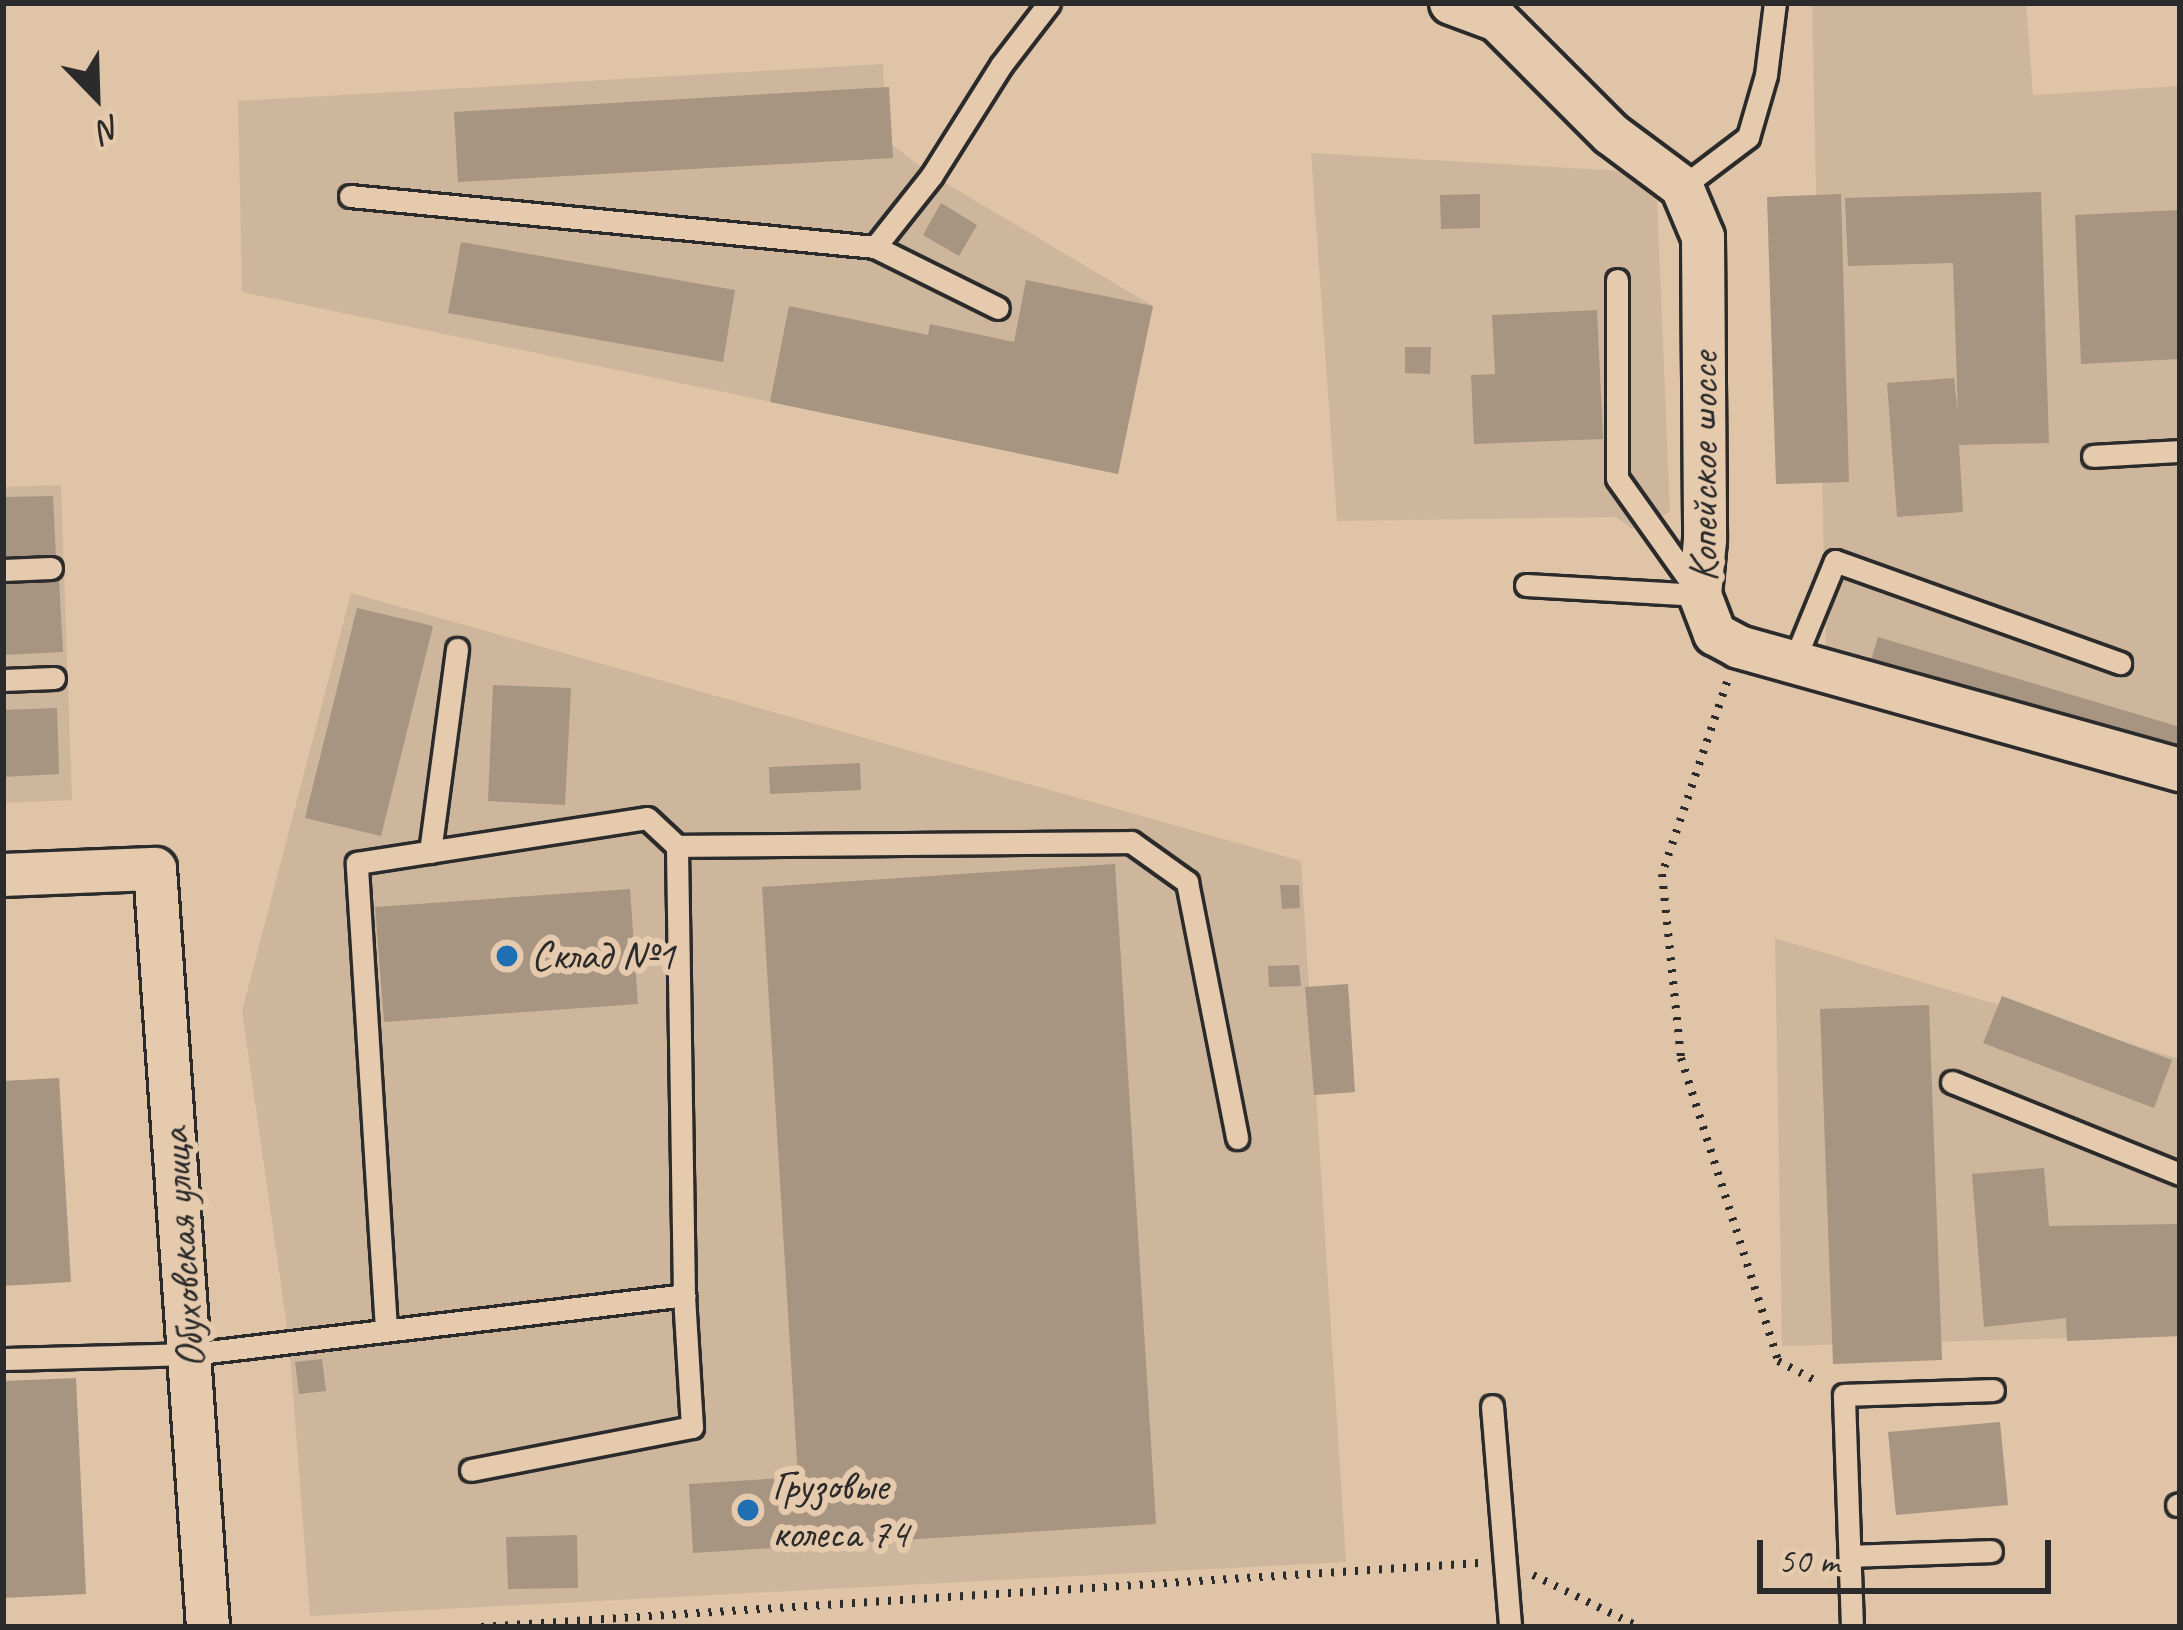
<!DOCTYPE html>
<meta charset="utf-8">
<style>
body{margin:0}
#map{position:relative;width:2183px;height:1630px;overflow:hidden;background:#dfc4a8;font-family:Caveat,sans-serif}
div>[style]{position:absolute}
.built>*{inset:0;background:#ceb69c}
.building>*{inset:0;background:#a79481}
.path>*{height:8px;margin-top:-4px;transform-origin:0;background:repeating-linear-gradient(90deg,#2b2b2b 0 3px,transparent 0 12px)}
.roads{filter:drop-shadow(3px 0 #2b2b2b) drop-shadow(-3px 0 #2b2b2b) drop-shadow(0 3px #2b2b2b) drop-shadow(0 -3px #2b2b2b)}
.lane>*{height:21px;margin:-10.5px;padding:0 10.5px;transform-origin:10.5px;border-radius:10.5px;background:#e6caad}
.street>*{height:42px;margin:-21px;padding:0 21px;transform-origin:21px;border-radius:21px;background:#e6caad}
.dots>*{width:33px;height:33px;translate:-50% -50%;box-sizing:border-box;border:6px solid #e6caad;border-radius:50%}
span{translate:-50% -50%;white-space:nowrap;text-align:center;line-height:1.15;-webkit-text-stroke:12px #e6caad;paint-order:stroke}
.street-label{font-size:42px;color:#2b2b2b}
.poi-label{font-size:42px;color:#2b2b2b}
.left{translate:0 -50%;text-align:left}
.frame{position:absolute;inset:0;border:6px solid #2b2b2b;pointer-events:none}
.north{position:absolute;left:36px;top:36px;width:120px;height:120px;-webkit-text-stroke:9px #e6caad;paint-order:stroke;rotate:157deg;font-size:33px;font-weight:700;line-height:48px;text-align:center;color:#2b2b2b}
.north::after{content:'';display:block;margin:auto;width:42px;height:54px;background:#2b2b2b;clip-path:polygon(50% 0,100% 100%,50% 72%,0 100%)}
.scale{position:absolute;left:1757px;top:1540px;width:294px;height:54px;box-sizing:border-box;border:6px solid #2b2b2b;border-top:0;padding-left:15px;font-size:36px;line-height:42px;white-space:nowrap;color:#2b2b2b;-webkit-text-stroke:9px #e6caad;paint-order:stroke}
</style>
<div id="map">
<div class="built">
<i style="clip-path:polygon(1812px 3px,2026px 3px,2033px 95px,2180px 86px,2180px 756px,1826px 659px)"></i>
<i style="clip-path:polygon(883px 64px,887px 141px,932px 175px,1153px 306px,1118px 474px,242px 292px,238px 101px)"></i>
<i style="clip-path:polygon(1311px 153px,1656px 173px,1670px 512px,1632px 529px,1616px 517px,1337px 521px)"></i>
<i style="clip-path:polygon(61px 485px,72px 800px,3px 803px,3px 487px)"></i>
<i style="clip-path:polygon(351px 593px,1301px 861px,1346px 1562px,310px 1616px,289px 1341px,242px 1011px)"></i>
<i style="clip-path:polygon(1775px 938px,2180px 1059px,2180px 1335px,1782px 1346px)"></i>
</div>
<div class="building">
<i style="clip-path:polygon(889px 87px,893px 158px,458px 182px,454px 112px)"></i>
<i style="clip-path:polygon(2041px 192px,2049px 443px,1959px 445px,1963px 512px,1897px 517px,1887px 383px,1954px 378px,1958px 414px,1953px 263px,1848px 266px,1845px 198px)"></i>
<i style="clip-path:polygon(1480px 194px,1480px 228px,1441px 229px,1440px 195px)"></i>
<i style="clip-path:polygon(1841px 194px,1849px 482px,1776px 484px,1767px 197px)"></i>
<i style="clip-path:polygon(941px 203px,977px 225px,959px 256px,923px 235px)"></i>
<i style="clip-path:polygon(2180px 210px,2180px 359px,2081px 364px,2075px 215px)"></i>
<i style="clip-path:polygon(461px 242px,735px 290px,723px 362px,448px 313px)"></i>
<i style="clip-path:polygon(1026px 280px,1153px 306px,1118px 474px,770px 402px,789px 306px,928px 335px,930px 324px,1014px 342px)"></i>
<i style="clip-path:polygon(1597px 310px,1603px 439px,1474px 444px,1471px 375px,1495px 374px,1492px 315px)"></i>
<i style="clip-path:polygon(1405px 347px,1431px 347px,1430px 374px,1405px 373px)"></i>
<i style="clip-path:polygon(53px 496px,56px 558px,3px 560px,3px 497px)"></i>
<i style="clip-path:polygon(59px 579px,63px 652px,3px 655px,3px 582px)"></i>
<i style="clip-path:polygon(357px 608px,433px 626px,381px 836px,305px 818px)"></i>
<i style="clip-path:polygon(1878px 637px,2180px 727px,2174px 760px,1868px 670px)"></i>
<i style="clip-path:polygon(493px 685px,571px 688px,565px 805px,488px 801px)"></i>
<i style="clip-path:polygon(57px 708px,59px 774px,3px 777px,3px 710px)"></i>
<i style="clip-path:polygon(860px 763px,861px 790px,770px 794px,769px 767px)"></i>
<i style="clip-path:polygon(1115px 864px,1156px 1524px,693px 1553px,689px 1484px,798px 1477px,762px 887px)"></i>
<i style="clip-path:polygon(1280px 885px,1299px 885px,1300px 908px,1282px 909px)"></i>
<i style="clip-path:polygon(630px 889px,638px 1004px,384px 1022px,375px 907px)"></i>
<i style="clip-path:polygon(1299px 965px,1301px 986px,1269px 987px,1268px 966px)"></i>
<i style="clip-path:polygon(1348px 984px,1355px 1092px,1314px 1095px,1305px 987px)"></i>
<i style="clip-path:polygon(2002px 996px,2172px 1060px,2154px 1108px,1983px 1043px)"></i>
<i style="clip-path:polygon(1929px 1005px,1942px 1360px,1833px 1364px,1820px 1009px)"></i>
<i style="clip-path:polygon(59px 1078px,71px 1282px,3px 1286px,3px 1081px)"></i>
<i style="clip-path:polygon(2044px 1168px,2049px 1226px,2180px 1224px,2180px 1336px,2067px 1341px,2066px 1318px,1984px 1327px,1972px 1174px)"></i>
<i style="clip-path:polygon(322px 1359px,326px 1391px,299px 1394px,295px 1362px)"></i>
<i style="clip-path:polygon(76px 1378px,86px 1594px,3px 1598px,3px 1381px)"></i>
<i style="clip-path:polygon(2000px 1422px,2008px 1505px,1896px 1515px,1888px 1432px)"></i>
<i style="clip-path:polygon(577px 1535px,578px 1588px,508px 1589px,506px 1537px)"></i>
</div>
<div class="path">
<i style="left:1727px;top:682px;width:203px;rotate:108.7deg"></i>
<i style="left:1662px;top:874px;width:185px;rotate:84.1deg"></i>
<i style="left:1681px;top:1058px;width:318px;rotate:72.2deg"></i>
<i style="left:1778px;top:1361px;width:47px;rotate:27.6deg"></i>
<i style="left:1533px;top:1575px;width:118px;rotate:26.1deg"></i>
<i style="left:481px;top:1627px;width:1000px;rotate:-3.67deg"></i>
</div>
<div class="roads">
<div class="lane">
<i style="left:1682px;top:187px;width:83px;rotate:-37.1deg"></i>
<i style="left:1748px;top:137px;width:65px;rotate:-73.8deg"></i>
<i style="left:1766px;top:75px;width:73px;rotate:-82.9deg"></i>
<i style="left:350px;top:196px;width:527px;rotate:5.55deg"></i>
<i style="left:875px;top:247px;width:137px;rotate:26.4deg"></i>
<i style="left:875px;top:247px;width:92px;rotate:-51.6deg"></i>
<i style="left:932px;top:175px;width:131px;rotate:-57.8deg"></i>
<i style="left:1002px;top:64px;width:77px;rotate:-52.4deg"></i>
<i style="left:2093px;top:456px;width:87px;rotate:-3.3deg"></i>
<i style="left:3px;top:570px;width:48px;rotate:-2.4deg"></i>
<i style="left:1526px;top:585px;width:174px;rotate:3.3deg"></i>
<i style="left:1700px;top:595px;width:143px;rotate:-125.4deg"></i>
<i style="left:1617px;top:478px;width:198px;rotate:-90deg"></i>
<i style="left:1794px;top:661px;width:108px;rotate:-67.7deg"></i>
<i style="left:1835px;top:561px;width:303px;rotate:19.7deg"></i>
<i style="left:3px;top:680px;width:51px;rotate:-2.2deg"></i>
<i style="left:430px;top:852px;width:205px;rotate:-82.4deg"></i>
<i style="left:1952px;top:1082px;width:246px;rotate:22deg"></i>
<i style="left:386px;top:1329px;width:467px;rotate:-93.6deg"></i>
<i style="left:357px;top:863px;width:293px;rotate:-8.8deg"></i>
<i style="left:647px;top:818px;width:41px;rotate:43deg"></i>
<i style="left:677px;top:846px;width:454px;rotate:-0.5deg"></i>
<i style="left:1131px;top:842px;width:69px;rotate:35.5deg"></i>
<i style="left:1187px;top:882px;width:261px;rotate:78.9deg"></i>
<i style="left:3px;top:1359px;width:188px;rotate:-1.5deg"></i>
<i style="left:191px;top:1354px;width:497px;rotate:-6.8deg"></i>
<i style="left:1492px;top:1406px;width:222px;rotate:85.3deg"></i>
<i style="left:471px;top:1470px;width:225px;rotate:-11deg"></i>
<i style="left:692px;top:1427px;width:132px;rotate:-93.5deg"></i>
<i style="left:684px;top:1295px;width:449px;rotate:-90.9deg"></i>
<i style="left:2177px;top:1505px;width:3px;rotate:-18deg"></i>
<i style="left:1850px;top:1556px;width:141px;rotate:-2deg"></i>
<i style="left:1852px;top:1627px;width:232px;rotate:-92deg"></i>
<i style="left:1844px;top:1395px;width:149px;rotate:-1.9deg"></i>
</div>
<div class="street">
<i style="left:1451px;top:3px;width:49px;rotate:20.3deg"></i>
<i style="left:1497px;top:20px;width:161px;rotate:45deg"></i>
<i style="left:1611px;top:134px;width:89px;rotate:36.7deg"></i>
<i style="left:1682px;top:187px;width:54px;rotate:67.2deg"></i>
<i style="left:1703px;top:237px;width:303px;rotate:89.6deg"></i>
<i style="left:1705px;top:540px;width:55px;rotate:95.2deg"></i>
<i style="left:1700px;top:595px;width:42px;rotate:69deg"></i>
<i style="left:1715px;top:634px;width:27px;rotate:28deg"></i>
<i style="left:1739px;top:647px;width:458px;rotate:15.6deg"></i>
<i style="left:3px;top:875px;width:152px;rotate:-2.3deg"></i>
<i style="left:155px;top:869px;width:760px;rotate:86deg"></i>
</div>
</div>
<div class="dots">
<i style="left:507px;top:956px;background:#1f6fb2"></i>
<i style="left:748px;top:1510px;background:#1f6fb2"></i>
</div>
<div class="street-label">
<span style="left:1704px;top:467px;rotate:-90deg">Копейское шоссе</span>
<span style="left:183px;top:1248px;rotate:-94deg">Обуховская улица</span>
</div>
<div class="poi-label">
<span class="left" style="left:531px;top:956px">Склад №1</span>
<span class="left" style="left:772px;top:1510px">Грузовые<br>колеса 74</span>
</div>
<div class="frame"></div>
<div class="north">N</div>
<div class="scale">50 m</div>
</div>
